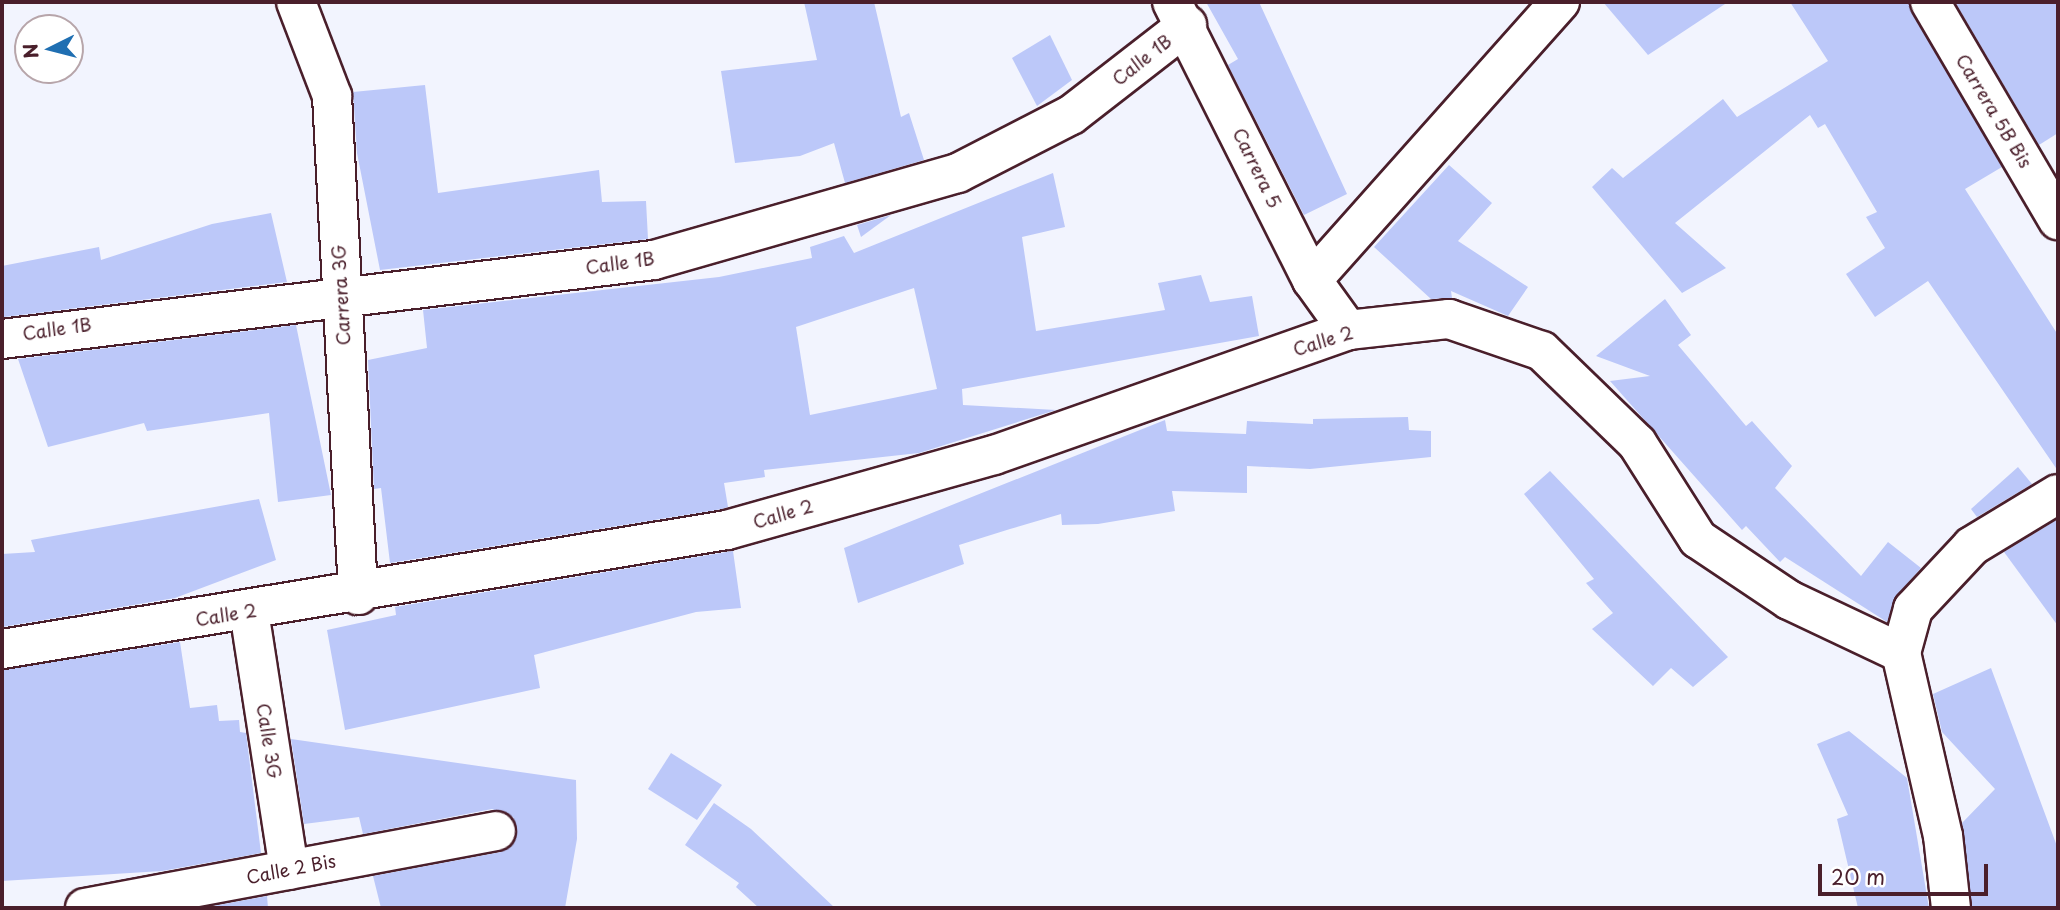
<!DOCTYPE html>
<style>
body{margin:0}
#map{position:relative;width:2060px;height:910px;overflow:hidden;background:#f2f4fe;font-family:"Playpen Sans",sans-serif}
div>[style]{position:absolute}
.building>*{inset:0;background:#bcc8f9}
.roads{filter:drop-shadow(2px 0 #4a1f2b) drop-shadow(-2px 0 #4a1f2b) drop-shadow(0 2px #4a1f2b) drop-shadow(0 -2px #4a1f2b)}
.minor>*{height:38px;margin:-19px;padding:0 19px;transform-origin:19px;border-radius:19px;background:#fff}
span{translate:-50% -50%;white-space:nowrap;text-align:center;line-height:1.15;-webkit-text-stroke:5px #fff;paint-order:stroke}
.street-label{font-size:18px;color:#4a1f2b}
.frame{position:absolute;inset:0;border:4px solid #4a1f2b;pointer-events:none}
.north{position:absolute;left:14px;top:14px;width:70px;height:70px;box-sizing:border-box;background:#fff;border:2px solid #b7a5aa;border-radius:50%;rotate:264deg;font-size:19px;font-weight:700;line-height:28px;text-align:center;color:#4a1f2b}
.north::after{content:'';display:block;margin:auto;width:24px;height:32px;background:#1f6fb2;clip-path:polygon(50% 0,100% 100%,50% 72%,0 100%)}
.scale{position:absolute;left:1818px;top:864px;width:170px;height:32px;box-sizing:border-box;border:4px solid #4a1f2b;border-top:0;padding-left:9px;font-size:21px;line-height:24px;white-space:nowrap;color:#4a1f2b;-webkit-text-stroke:5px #fff;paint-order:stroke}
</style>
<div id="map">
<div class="building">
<i style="clip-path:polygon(804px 2px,874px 2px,901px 117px,909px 113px,924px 160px,845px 183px,834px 143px,800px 156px,735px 163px,721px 71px,817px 60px)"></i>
<i style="clip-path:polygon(1206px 2px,1259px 2px,1347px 194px,1304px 215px,1228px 65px,1238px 59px)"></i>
<i style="clip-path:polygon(1603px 2px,1728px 2px,1648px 55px)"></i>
<i style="clip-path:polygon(1790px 2px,1908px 2px,2002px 167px,1965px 189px,2058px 335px,2058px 471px,1928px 281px,1875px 317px,1846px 274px,1885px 248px,1866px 217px,1877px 212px,1825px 124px,1818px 128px,1810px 115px,1675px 223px,1726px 268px,1682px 293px,1592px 187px,1612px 168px,1623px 178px,1723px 99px,1737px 117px,1828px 61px)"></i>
<i style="clip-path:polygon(1955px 2px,2058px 2px,2058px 133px,2039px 145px)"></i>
<i style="clip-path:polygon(1050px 35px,1072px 80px,1037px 106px,1012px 58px)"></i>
<i style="clip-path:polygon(425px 85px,438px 193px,599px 170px,602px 202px,646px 201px,648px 239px,380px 270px,357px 153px,353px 92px)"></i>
<i style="clip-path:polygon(1449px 165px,1492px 203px,1458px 241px,1528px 287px,1508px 316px,1451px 291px,1452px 298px,1431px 299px,1374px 247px)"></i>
<i style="clip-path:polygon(evenodd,1053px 173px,1065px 227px,1022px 237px,1036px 331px,1165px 310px,1158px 283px,1201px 275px,1210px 302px,1252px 296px,1259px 336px,962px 389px,963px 405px,1056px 410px,919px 453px,764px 470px,765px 477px,724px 483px,728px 507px,722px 509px,390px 563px,381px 488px,374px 489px,368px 360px,427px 348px,423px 310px,719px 277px,812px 258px,810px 247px,844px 236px,854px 253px,1053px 173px,914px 288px,937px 389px,810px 415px,796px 327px,914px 288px)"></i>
<i style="clip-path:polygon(271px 213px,287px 282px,4px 317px,2px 266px,99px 247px,101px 260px,212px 224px)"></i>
<i style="clip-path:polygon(891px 215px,861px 237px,857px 225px)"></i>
<i style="clip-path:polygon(1665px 299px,1691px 335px,1678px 345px,1746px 426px,1752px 421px,1792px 466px,1775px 488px,1861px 576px,1888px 542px,1921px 568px,1897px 595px,1887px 622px,1785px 557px,1780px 562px,1746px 526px,1742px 530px,1610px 381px,1650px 376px,1596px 356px)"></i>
<i style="clip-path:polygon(296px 325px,331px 495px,278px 502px,269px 413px,147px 431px,144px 423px,48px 447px,18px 359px)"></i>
<i style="clip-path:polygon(1408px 417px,1409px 430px,1431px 431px,1431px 457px,1310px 469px,1247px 466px,1247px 493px,1172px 491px,1175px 511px,1098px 524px,1062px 525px,1061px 514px,1010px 529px,959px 545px,964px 564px,858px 603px,844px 548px,1165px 420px,1167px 431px,1246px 434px,1247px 421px,1313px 424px,1313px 419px)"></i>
<i style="clip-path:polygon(2018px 467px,2032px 484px,1977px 517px,1971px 509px)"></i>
<i style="clip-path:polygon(1550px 471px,1728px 657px,1693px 687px,1671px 668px,1653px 686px,1592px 629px,1613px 613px,1586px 583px,1594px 579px,1524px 494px)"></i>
<i style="clip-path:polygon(259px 499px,276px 560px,175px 598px,2px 627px,2px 554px,35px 552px,31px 540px)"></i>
<i style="clip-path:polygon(2058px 519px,2058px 626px,2004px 552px)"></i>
<i style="clip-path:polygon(733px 551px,741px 608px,696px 612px,534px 655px,540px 688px,345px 730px,327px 630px,396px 615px,395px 607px)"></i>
<i style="clip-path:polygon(180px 642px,190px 708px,217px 705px,219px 721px,239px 720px,240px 732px,246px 733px,261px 853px,162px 871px,2px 881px,2px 670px)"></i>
<i style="clip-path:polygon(1991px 668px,2058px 849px,2058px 908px,1972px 908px,1962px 823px,1995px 789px,1942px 732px,1933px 694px)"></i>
<i style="clip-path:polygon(1849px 731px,1907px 778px,1929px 908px,1858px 908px,1837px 819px,1848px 815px,1817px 744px)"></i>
<i style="clip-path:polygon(291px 739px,576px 780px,577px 839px,565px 908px,381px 908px,373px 876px,501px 852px,516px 839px,513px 817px,492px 809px,363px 834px,359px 817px,304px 824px)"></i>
<i style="clip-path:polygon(671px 753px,722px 785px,697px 820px,648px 789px)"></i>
<i style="clip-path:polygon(714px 803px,751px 829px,835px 908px,759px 908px,736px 887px,739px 883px,685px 845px)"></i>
<i style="clip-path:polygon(267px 896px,268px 908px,202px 908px)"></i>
</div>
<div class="roads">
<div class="minor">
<i style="left:296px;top:2px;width:101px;rotate:69deg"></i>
<i style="left:332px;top:96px;width:500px;rotate:87deg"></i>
<i style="left:1172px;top:2px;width:311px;rotate:63.3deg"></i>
<i style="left:1312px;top:280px;width:62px;rotate:54.2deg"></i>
<i style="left:1930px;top:2px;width:253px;rotate:59.6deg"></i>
<i style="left:1312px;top:280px;width:373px;rotate:-48.3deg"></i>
<i style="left:2px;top:339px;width:657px;rotate:-6.91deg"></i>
<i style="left:654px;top:260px;width:316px;rotate:-16deg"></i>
<i style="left:958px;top:173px;width:127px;rotate:-27.2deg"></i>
<i style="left:1071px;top:115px;width:147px;rotate:-37.8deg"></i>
<i style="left:249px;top:611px;width:262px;rotate:81.2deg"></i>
<i style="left:2px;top:649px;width:735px;rotate:-9.32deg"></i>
<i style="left:727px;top:530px;width:277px;rotate:-15.7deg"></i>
<i style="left:994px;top:455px;width:375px;rotate:-19.4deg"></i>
<i style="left:1348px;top:330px;width:102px;rotate:-6.2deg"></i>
<i style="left:1449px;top:319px;width:98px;rotate:19deg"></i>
<i style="left:1542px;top:351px;width:132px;rotate:44.1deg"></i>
<i style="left:1637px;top:443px;width:114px;rotate:57.6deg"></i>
<i style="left:1698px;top:539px;width:110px;rotate:33.8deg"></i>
<i style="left:1789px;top:600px;width:124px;rotate:25.3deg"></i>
<i style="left:85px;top:908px;width:418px;rotate:-10.6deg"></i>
<i style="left:1951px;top:908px;width:72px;rotate:-96.3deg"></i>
<i style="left:1943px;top:836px;width:188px;rotate:-102.9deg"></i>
<i style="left:1901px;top:653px;width:46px;rotate:-74.7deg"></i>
<i style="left:1913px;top:609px;width:86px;rotate:-46.9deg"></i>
<i style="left:1972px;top:546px;width:100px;rotate:-31.2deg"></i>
</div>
</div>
<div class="street-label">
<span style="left:1142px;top:60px;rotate:-38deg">Calle 1B</span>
<span style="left:1994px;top:111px;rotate:59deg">Carrera 5B Bis</span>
<span style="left:1257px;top:168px;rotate:64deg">Carrera 5</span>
<span style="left:620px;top:263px;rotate:-8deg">Calle 1B</span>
<span style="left:341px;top:295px;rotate:-93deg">Carrera 3G</span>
<span style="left:57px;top:329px;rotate:-8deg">Calle 1B</span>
<span style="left:1323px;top:341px;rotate:-17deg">Calle 2</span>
<span style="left:783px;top:514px;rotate:-16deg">Calle 2</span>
<span style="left:226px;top:615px;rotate:-9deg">Calle 2</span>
<span style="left:269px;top:741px;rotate:81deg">Calle 3G</span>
<span style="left:291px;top:869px;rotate:-11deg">Calle 2 Bis</span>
</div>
<div class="frame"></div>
<div class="north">N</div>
<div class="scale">20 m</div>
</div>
